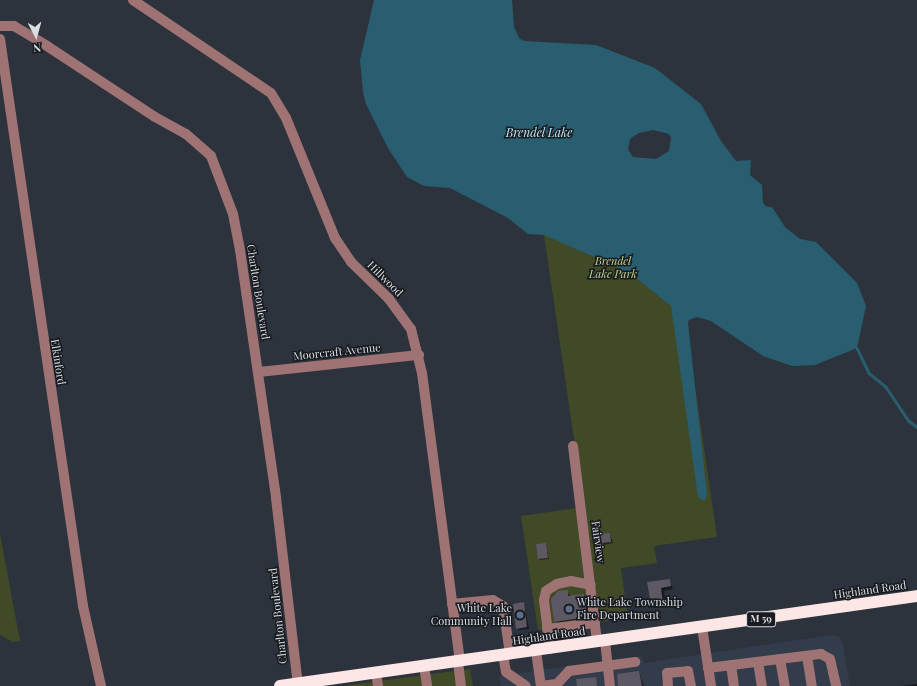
<!DOCTYPE html>
<style>
body{margin:0}
#map{position:relative;width:917px;height:686px;overflow:hidden;background:#2c333d;font-family:"Playfair Display",serif}
div>[style]{position:absolute}
.built>*{inset:0;background:#323c4b}
.green>*{inset:0;background:#414a27}
.water>*{inset:0;background:#295e70}
.shadow>*{inset:0;background:#0007}
.stream>*{height:2.5px;margin:-1.25px;padding:0 1.25px;transform-origin:1.25px;border-radius:1.25px;background:#295e70}
.building>*{inset:0;background:#5e5864}
.minor>*{height:10px;margin:-5px;padding:0 5px;transform-origin:5px;border-radius:5px;background:#9f7374}
.highway>*{height:12px;margin:-6px;padding:0 6px;transform-origin:6px;border-radius:6px;background:#fde7e6}
.dots>*{width:11px;height:11px;translate:-50% -50%;box-sizing:border-box;border:2px solid #181b1f;border-radius:50%}
span{translate:-50% -50%;white-space:nowrap;text-align:center;line-height:1.15;-webkit-text-stroke:3px #181b1f;paint-order:stroke}
.shield-label span{padding:1px 3px;background:#181b1f;border:1px solid;border-radius:3px;-webkit-text-stroke-width:0}
.shield-label{font-size:10px;color:#dadee4;font-weight:700}
.park-label{font-size:11px;color:#c5d894;font-style:italic}
.street-label{font-size:11px;color:#dadee4}
.poi-label{font-size:11px;color:#dadee4}
.left{translate:0 -50%;text-align:left}
.right{translate:-100% -50%;text-align:right}
.water-label{font-size:12px;color:#b9e9fc;font-style:italic}
.north{position:absolute;left:16px;top:16px;width:40px;height:40px;-webkit-text-stroke:3px #181b1f;paint-order:stroke;rotate:174deg;font-size:11px;font-weight:700;line-height:16px;text-align:center;color:#dadee4}
.north::after{content:'';display:block;margin:auto;width:14px;height:18px;background:#dadee4;clip-path:polygon(50% 0,100% 100%,50% 72%,0 100%)}
</style>
<div id="map">
<div class="built">
<i style="clip-path:polygon(831px 635px,839px 637px,843px 644px,850px 686px,501px 686px,499px 676px,642px 656px,644px 663px)"></i>
</div>
<div class="green">
<i style="clip-path:polygon(665px 183px,717px 537px,654px 546px,657px 563px,621px 568px,628px 618px,538px 630px,521px 516px,584px 507px,539px 201px)"></i>
<i style="clip-path:polygon(0 534px,20px 641px,13px 642px,0 635px)"></i>
<i style="clip-path:polygon(470px 669px,473px 686px,342px 686px)"></i>
</div>
<div class="water">
<i style="clip-path:polygon(evenodd,374px 0,512px 0,514px 27px,519px 38px,524px 41px,596px 45px,655px 68px,701px 104px,721px 141px,736px 161px,751px 160px,750px 175px,762px 185px,763px 203px,767px 207px,772px 207px,785px 227px,800px 239px,816px 242px,857px 283px,866px 306px,857px 348px,815px 365px,792px 366px,763px 356px,711px 321px,697px 317px,689px 320px,688px 323px,707px 495px,704px 501px,698px 497px,671px 306px,635px 277px,615px 266px,544px 235px,528px 234px,508px 218px,450px 188px,424px 186px,407px 177px,388px 148px,366px 104px,363px 92px,360px 60px,374px 0,653px 130px,669px 134px,671px 138px,669px 151px,656px 159px,633px 157px,628px 149px,630px 139px,639px 133px,653px 130px)"></i>
</div>
<div class="shadow">
<i style="clip-path:polygon(610px 534px,613px 543px,604px 545px,602px 543px)"></i>
<i style="clip-path:polygon(546px 544px,549px 559px,540px 560px,539px 558px)"></i>
<i style="clip-path:polygon(669px 580px,673px 589px,664px 591px,666px 606px,655px 608px,652px 605px,649px 583px)"></i>
<i style="clip-path:polygon(567px 591px,571px 597px,584px 595px,587px 598px,590px 620px,558px 624px,555px 621px,554px 595px)"></i>
<i style="clip-path:polygon(524px 603px,529px 629px,519px 630px,517px 628px)"></i>
<i style="clip-path:polygon(639px 672px,644px 686px,619px 686px)"></i>
<i style="clip-path:polygon(917px 684px,917px 686px,902px 686px)"></i>
</div>
<div class="stream">
<i style="left:857px;top:348px;width:28px;rotate:64deg"></i>
<i style="left:869px;top:373px;width:22px;rotate:39deg"></i>
<i style="left:886px;top:387px;width:40px;rotate:56deg"></i>
<i style="left:908px;top:420px;width:11px;rotate:38deg"></i>
</div>
<div class="building">
<i style="clip-path:polygon(610px 533px,611px 542px,601px 543px,600px 534px)"></i>
<i style="clip-path:polygon(546px 543px,548px 558px,538px 559px,536px 544px)"></i>
<i style="clip-path:polygon(670px 579px,671px 586px,661px 588px,663px 603px,651px 605px,647px 582px)"></i>
<i style="clip-path:polygon(568px 590px,568px 596px,584px 594px,587px 617px,554px 622px,551px 599px,558px 591px)"></i>
<i style="clip-path:polygon(524px 602px,527px 627px,516px 629px,513px 604px)"></i>
<i style="clip-path:polygon(639px 671px,642px 686px,618px 686px,617px 674px)"></i>
<i style="clip-path:polygon(596px 677px,597px 686px,577px 686px,576px 679px)"></i>
</div>
<div class="minor">
<i style="left:133px;top:0;width:166px;rotate:34deg"></i>
<i style="left:271px;top:93px;width:29px;rotate:59deg"></i>
<i style="left:286px;top:118px;width:130px;rotate:67.8deg"></i>
<i style="left:335px;top:238px;width:29px;rotate:56deg"></i>
<i style="left:351px;top:262px;width:53px;rotate:44.2deg"></i>
<i style="left:389px;top:299px;width:37px;rotate:54deg"></i>
<i style="left:411px;top:329px;width:45px;rotate:76deg"></i>
<i style="left:422px;top:373px;width:290px;rotate:82.5deg"></i>
<i style="left:0;top:26px;width:14px"></i>
<i style="left:14px;top:26px;width:39px;rotate:31deg"></i>
<i style="left:47px;top:46px;width:129px;rotate:33.3deg"></i>
<i style="left:155px;top:117px;width:35px;rotate:29deg"></i>
<i style="left:186px;top:134px;width:33px;rotate:41deg"></i>
<i style="left:211px;top:156px;width:62px;rotate:69.2deg"></i>
<i style="left:233px;top:214px;width:37px;rotate:79deg"></i>
<i style="left:240px;top:250px;width:251px;rotate:81.7deg"></i>
<i style="left:276px;top:498px;width:187px;rotate:83.3deg"></i>
<i style="left:0;top:39px;width:573px;rotate:81.67deg"></i>
<i style="left:83px;top:606px;width:82px;rotate:77.3deg"></i>
<i style="left:259px;top:372px;width:161px;rotate:-6.1deg"></i>
<i style="left:573px;top:446px;width:197px;rotate:83deg"></i>
<i style="left:452px;top:604px;width:41px;rotate:-5.6deg"></i>
<i style="left:493px;top:600px;width:12px;rotate:31deg"></i>
<i style="left:503px;top:606px;width:49px;rotate:81.7deg"></i>
<i style="left:702px;top:627px;width:60px;rotate:81.3deg"></i>
<i style="left:547px;top:629px;width:48px;rotate:-7.1deg"></i>
<i style="left:605px;top:641px;width:45px;rotate:83.7deg"></i>
<i style="left:550px;top:649px;width:49px;rotate:-97deg"></i>
<i style="left:544px;top:600px;width:9px;rotate:-77deg"></i>
<i style="left:546px;top:591px;width:13px;rotate:-32deg"></i>
<i style="left:557px;top:584px;width:14px;rotate:-12deg"></i>
<i style="left:571px;top:581px;width:20px;rotate:11deg"></i>
<i style="left:536px;top:651px;width:35px;rotate:82deg"></i>
<i style="left:503px;top:655px;width:17px;rotate:80deg"></i>
<i style="left:506px;top:672px;width:24px;rotate:35deg"></i>
<i style="left:807px;top:656px;width:30px;rotate:81deg"></i>
<i style="left:780px;top:659px;width:27px;rotate:80deg"></i>
<i style="left:458px;top:662px;width:24px;rotate:83deg"></i>
<i style="left:758px;top:662px;width:24px;rotate:81deg"></i>
<i style="left:731px;top:665px;width:21px;rotate:82deg"></i>
<i style="left:424px;top:666px;width:20px;rotate:81deg"></i>
<i style="left:708px;top:668px;width:114px;rotate:-7.1deg"></i>
<i style="left:821px;top:654px;width:10px;rotate:29deg"></i>
<i style="left:830px;top:659px;width:28px;rotate:77deg"></i>
<i style="left:376px;top:673px;width:13px;rotate:81deg"></i>
<i style="left:541px;top:686px;width:16px;rotate:-7deg"></i>
<i style="left:557px;top:684px;width:18px;rotate:-47deg"></i>
<i style="left:569px;top:671px;width:67px;rotate:-7.8deg"></i>
<i style="left:668px;top:686px;width:13px;rotate:-94deg"></i>
<i style="left:667px;top:673px;width:21px;rotate:-5deg"></i>
<i style="left:688px;top:671px;width:15px;rotate:79deg"></i>
</div>
<div class="highway">
<i style="left:280px;top:686px;width:643px;rotate:-8.04deg"></i>
</div>
<div class="dots">
<i style="left:569px;top:609px;background:#5c6f8a"></i>
<i style="left:520px;top:615px;background:#5c6f8a"></i>
</div>
<div class="shield-label">
<span style="left:761px;top:619px">M 59</span>
</div>
<div class="park-label">
<span style="left:613px;top:268px">Brendel<br>Lake Park</span>
</div>
<div class="street-label">
<span style="left:385px;top:279px;rotate:45deg">Hillwood</span>
<span style="left:258px;top:292px;rotate:81deg">Charlton Boulevard</span>
<span style="left:337px;top:352px;rotate:-6deg">Moorcraft Avenue</span>
<span style="left:58px;top:362px;rotate:81deg">Elkinford</span>
<span style="left:598px;top:542px;rotate:82deg">Fairview</span>
<span style="left:870px;top:590px;rotate:-8deg">Highland Road</span>
<span style="left:278px;top:616px;rotate:-96deg">Charlton Boulevard</span>
<span style="left:549px;top:636px;rotate:-8deg">Highland Road</span>
</div>
<div class="poi-label">
<span class="left" style="left:577px;top:609px">White Lake Township<br>Fire Department</span>
<span class="right" style="left:512px;top:615px">White Lake<br>Community Hall</span>
</div>
<div class="water-label">
<span style="left:539px;top:133px">Brendel Lake</span>
</div>
<div class="north">N</div>
</div>
